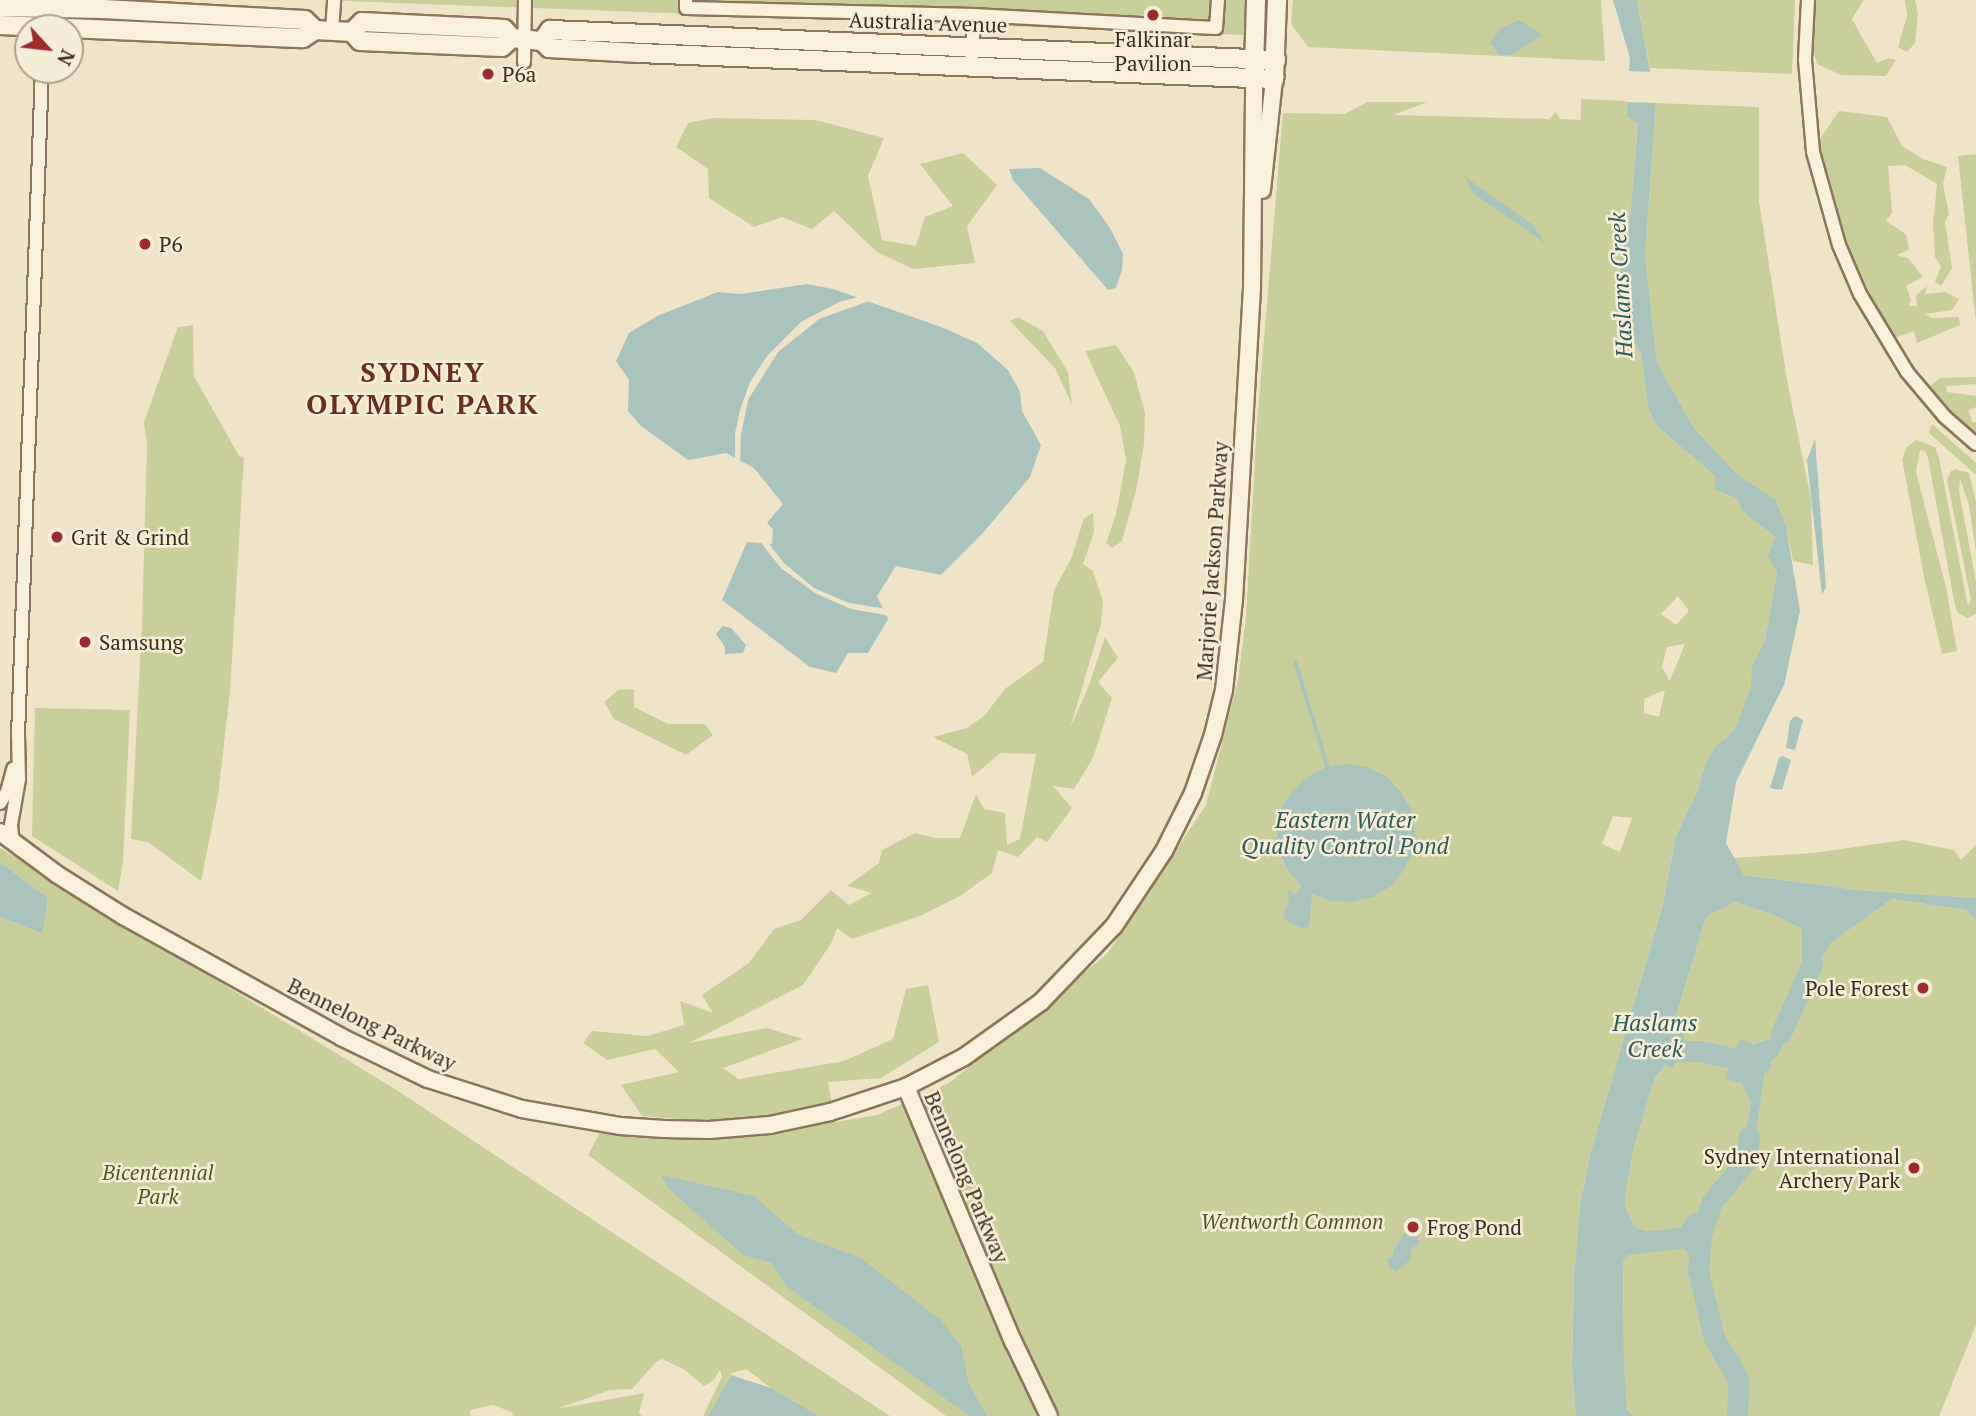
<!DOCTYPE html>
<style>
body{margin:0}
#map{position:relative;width:1976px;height:1416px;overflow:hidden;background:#f0e4c8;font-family:"PT Serif",serif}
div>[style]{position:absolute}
.green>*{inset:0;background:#c9cf9b}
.water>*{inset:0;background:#a9c4bc}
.pier>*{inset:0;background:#f0e4c8}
.stream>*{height:3.5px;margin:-1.75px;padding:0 1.75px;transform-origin:1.75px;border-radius:1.75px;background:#a9c4bc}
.river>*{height:21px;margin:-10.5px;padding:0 10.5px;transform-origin:10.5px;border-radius:10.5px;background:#a9c4bc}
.roads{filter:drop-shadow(2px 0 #8d765c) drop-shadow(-2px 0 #8d765c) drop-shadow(0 2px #8d765c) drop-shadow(0 -2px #8d765c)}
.minor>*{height:12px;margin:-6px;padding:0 6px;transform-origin:6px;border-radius:6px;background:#faf1dc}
.tertiary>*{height:16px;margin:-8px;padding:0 8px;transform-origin:8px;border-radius:8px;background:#faf1dc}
.secondary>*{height:18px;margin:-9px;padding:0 9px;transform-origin:9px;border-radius:9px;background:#faf1dc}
.dots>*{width:19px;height:19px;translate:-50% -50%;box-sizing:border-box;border:4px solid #f7eed8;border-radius:50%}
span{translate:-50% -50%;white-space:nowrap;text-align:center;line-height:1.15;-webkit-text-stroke:5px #f7eed8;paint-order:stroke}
.street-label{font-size:21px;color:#3d2e20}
.poi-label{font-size:21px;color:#3d2e20}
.left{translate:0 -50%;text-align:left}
.right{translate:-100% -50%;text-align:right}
.park-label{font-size:21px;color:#4d5a26;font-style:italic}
.water-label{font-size:23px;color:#2f5d5a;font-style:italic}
.district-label{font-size:28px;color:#6b2e1e;font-weight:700;letter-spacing:2px}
.north{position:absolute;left:14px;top:14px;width:70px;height:70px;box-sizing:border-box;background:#f7eed8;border:2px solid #ada18e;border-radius:50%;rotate:117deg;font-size:19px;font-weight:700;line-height:28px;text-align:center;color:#3d2e20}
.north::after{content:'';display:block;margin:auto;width:24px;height:32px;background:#9e2a2b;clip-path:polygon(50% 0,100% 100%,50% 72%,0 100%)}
</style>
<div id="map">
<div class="green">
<i style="clip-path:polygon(320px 0,1245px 0,1244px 35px)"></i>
<i style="clip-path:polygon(1293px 0,1601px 0,1605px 61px,1308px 47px,1291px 24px)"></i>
<i style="clip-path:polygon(1637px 0,1795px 0,1792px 74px,1650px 68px)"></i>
<i style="clip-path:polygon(1815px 0,1864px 0,1852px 19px,1877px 63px,1888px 58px,1896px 60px,1886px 76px,1841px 75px,1817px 64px,1810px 38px)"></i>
<i style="clip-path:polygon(1905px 0,1915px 0,1918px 13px,1915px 43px,1907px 52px,1898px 47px,1907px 16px)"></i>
<i style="clip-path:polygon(evenodd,1581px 99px,1628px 101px,1638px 123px,1628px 240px,1622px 246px,1620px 276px,1628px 294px,1634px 341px,1641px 353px,1648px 408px,1657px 426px,1715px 476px,1715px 490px,1738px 499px,1741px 510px,1775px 537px,1777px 572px,1765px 640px,1752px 665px,1752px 688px,1735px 729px,1725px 737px,1706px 762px,1697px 792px,1676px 836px,1662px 908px,1591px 1151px,1580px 1204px,1574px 1279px,1572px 1365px,1576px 1416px,946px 1416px,588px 1155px,601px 1131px,684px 1137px,690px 1120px,642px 1116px,621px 1085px,679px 1072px,655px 1049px,607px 1060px,583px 1043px,592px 1031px,647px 1036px,684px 1025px,680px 1001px,713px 1013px,702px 995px,749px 963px,774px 929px,801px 920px,831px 890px,849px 905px,872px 893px,847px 886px,879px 863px,882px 850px,915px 833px,935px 838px,960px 838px,976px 794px,984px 809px,1005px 813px,1007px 845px,1020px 839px,1036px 754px,1000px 753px,972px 777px,967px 754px,933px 737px,967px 728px,984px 716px,1006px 688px,1043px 662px,1054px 590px,1071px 559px,1084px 518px,1093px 513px,1094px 532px,1083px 564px,1093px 571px,1103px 602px,1101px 624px,1070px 728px,1088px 688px,1105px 637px,1118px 658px,1098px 682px,1112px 698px,1093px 758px,1074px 789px,1053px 786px,1072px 808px,1047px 842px,1037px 837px,1018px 857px,998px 850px,992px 873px,960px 896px,920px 916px,852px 939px,837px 928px,832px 942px,803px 985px,689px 1043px,767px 1028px,803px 1039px,723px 1068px,739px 1079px,844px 1061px,893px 1039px,906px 989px,928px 985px,939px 1042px,881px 1078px,828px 1082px,835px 1122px,877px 1115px,949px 1083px,1107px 954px,1206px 805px,1238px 680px,1246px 616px,1257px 422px,1283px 113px,1345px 114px,1367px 102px,1427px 102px,1393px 115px,1549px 119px,1556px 112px,1560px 119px,1581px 120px,1581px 99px,1678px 596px,1689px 611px,1676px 625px,1661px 614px,1678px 596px,1581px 99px,1685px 644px,1670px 680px,1669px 680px,1662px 667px,1667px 647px,1685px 644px,1581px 99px,1665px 690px,1659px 717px,1644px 713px,1644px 699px,1665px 690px,1581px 99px,1613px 816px,1632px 818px,1620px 852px,1602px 844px,1613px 816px)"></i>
<i style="clip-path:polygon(1656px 103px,1759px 107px,1759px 201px,1787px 380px,1811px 499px,1813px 565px,1793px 561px,1786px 526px,1776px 500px,1738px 475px,1694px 428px,1657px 363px,1645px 256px)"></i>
<i style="clip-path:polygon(1839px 111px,1887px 117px,1902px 146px,1923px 159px,1947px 167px,1943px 184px,1949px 214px,1945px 222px,1952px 268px,1941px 286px,1935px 282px,1941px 266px,1935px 257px,1933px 224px,1937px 184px,1905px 165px,1888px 166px,1892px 213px,1886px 221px,1906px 234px,1909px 250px,1896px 255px,1908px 258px,1923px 277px,1906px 286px,1911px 299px,1909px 306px,1917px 306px,1916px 295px,1927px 286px,1925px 294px,1945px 292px,1959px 299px,1952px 310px,1925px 314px,1932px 318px,1959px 317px,1960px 325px,1917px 343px,1914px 331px,1892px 339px,1849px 250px,1816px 145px)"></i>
<i style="clip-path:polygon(713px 118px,815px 120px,884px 138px,868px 176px,882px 240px,916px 246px,925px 217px,953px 206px,920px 164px,963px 153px,997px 185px,967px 226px,975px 263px,913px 269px,877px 252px,834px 211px,812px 229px,782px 217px,754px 227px,709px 198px,708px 169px,676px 147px,688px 123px)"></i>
<i style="clip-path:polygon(1976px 154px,1976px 323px,1958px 156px)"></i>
<i style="clip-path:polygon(1018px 317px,1043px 331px,1068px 372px,1072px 405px,1055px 368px,1010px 321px)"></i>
<i style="clip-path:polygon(193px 325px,194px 376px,239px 456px,244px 457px,230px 692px,218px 796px,201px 881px,148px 842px,131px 839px,142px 621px,147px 445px,144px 422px,178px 327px)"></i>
<i style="clip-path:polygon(1116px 345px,1134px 372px,1145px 413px,1144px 444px,1136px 491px,1122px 541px,1112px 548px,1106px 543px,1116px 514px,1126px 460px,1120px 426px,1085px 351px)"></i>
<i style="clip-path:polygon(1976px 377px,1976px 384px,1946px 386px,1947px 392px,1976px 396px,1976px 407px,1969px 410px,1972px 422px,1976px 422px,1976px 433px,1959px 420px,1930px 386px,1940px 378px)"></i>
<i style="clip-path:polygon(1932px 424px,1976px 463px,1976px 475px,1929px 433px)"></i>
<i style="clip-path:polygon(1916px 440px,1935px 447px,1939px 458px,1968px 606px,1971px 600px,1947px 480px,1951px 471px,1956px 469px,1969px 473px,1976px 502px,1976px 552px,1969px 505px,1960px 479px,1959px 491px,1976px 582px,1976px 614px,1967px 618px,1958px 613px,1955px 606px,1928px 458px,1925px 451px,1920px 450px,1916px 472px,1946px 587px,1957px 651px,1942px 654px,1924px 577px,1902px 459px,1907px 447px)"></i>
<i style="clip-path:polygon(634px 689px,634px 707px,668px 724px,705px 724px,713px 735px,686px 755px,614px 719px,604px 702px,618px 690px)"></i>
<i style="clip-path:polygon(35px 708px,130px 710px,123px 862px,118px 891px,32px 836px)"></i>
<i style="clip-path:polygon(1904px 840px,1954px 850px,1961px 860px,1976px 845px,1976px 898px,1858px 890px,1744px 875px,1734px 858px,1813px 853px)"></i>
<i style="clip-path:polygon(0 848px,395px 1089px,890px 1416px,819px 1416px,771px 1388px,746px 1369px,731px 1373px,712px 1416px,703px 1416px,722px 1377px,720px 1369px,714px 1380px,704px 1386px,685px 1370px,662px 1359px,656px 1362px,632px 1389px,610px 1390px,556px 1409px,644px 1393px,639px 1413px,642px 1416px,513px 1416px,512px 1412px,493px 1405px,470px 1410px,471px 1416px,0 1416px,0 917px,41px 934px,48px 898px,0 862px)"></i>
<i style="clip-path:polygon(evenodd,1892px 899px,1966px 910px,1976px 920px,1976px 1325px,1939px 1416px,1744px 1416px,1750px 1395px,1724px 1362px,1733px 1416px,1633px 1416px,1627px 1409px,1624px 1360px,1623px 1259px,1650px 1233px,1634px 1226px,1625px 1206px,1625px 1195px,1634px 1147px,1655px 1077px,1666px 1065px,1676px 1016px,1706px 917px,1735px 902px,1774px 915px,1802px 929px,1801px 987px,1831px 943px,1892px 899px,1790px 1003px,1766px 1064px,1753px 1154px,1741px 1156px,1751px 1102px,1741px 1083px,1726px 1079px,1740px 1040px,1753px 1044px,1773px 1038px,1790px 1003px)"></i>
</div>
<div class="water">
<i style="clip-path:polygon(1613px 0,1637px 0,1656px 103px,1645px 256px,1657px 363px,1694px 428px,1738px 475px,1776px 500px,1786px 526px,1800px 611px,1784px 685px,1736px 782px,1726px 843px,1744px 875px,1858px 890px,1976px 898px,1976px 920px,1966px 910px,1892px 899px,1831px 943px,1801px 989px,1802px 929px,1774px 915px,1735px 902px,1706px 917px,1676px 1016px,1685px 1027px,1683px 1051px,1672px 1068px,1666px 1065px,1655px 1077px,1634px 1147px,1625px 1195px,1625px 1206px,1634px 1226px,1650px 1233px,1623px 1260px,1624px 1360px,1627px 1409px,1633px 1416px,1576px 1416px,1572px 1365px,1574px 1279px,1580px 1204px,1591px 1151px,1662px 908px,1676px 836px,1697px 792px,1706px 762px,1716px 746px,1735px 729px,1751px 688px,1752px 665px,1765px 640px,1777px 572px,1768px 556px,1775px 537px,1741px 510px,1738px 499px,1715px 490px,1715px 476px,1657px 426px,1648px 408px,1641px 353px,1634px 341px,1628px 294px,1620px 276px,1622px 246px,1628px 240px,1638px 124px,1627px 116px,1630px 58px)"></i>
<i style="clip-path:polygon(1519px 20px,1543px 35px,1511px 55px,1499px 55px,1490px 43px,1501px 28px)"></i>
<i style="clip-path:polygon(1040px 168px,1089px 199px,1110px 228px,1123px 254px,1122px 270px,1116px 288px,1108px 290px,1013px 180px,1009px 169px)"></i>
<i style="clip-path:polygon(1464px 176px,1533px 225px,1546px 244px,1473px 193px)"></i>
<i style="clip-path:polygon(807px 284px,833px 289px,941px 327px,977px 343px,1008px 370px,1020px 392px,1022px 411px,1041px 445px,1030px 477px,982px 534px,941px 575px,896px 566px,877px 596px,888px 619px,868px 653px,848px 653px,836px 673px,810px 667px,722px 600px,747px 542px,772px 544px,773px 529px,767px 523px,783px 504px,754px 468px,726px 453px,688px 460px,641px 426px,628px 411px,629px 380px,616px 361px,629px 333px,657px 316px,718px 292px,741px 294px)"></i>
<i style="clip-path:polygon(1815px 439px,1826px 587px,1822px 595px,1807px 460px)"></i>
<i style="clip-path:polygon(723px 626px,731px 628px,746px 645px,743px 653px,725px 654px,725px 647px,716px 634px)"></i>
<i style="clip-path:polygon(1795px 716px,1803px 720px,1795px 750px,1786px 748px,1790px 721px)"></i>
<i style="clip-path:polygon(1783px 756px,1791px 760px,1782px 790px,1770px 788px,1779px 758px)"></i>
<i style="clip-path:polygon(1346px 764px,1367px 767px,1386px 776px,1400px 791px,1411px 809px,1415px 830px,1413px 851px,1404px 870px,1391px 886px,1373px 897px,1352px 902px,1332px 901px,1312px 894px,1309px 927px,1300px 928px,1283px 918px,1289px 902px,1287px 889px,1295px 895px,1301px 886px,1288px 870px,1279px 851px,1277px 830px,1281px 809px,1292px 791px,1307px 777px,1326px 767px)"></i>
<i style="clip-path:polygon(0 862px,48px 898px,42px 934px,0 917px)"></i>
<i style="clip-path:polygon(1790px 1002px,1795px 1020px,1777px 1057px,1766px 1064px,1753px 1155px,1745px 1162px,1741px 1156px,1751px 1102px,1741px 1083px,1725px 1079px,1740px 1039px,1753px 1044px,1773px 1038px)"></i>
<i style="clip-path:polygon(661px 1175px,754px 1196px,799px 1235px,859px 1257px,941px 1320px,961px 1346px,969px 1384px,987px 1416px,970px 1416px,786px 1286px,772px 1263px,743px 1255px,669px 1189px)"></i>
<i style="clip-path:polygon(1713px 1207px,1704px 1270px,1684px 1249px,1677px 1233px,1689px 1215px)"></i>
<i style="clip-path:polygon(1419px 1227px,1418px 1245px,1412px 1248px,1410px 1260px,1396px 1272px,1390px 1268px,1387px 1260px,1393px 1255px,1394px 1249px,1406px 1231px)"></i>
<i style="clip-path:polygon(1739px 1356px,1750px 1395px,1744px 1416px,1733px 1416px,1723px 1362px)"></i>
<i style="clip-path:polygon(731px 1375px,771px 1388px,819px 1416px,708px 1416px)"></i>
</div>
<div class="pier">
<i style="clip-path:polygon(1626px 71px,1654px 72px,1659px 103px,1625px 102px)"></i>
<i style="clip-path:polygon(862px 296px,872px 300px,819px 319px,778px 352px,748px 400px,741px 435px,740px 464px,735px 462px,735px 433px,740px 410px,750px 382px,767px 356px,801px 322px,839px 302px)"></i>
<i style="clip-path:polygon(757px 538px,766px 540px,784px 563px,814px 588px,849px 603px,887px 609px,891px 616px,851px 609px,815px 593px,781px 568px)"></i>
</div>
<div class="stream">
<i style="left:1296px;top:663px;width:109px;rotate:72.9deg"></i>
</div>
<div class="river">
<i style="left:1781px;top:1033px;width:76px;rotate:-65.8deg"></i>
<i style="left:1655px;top:1058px;width:16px;rotate:-27deg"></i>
<i style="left:1669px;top:1051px;width:30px"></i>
<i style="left:1699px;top:1051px;width:62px;rotate:12deg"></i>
<i style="left:1613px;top:1248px;width:15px;rotate:-16deg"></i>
<i style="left:1627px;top:1244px;width:75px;rotate:-6.9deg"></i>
<i style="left:1737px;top:1416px;width:37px;rotate:-88deg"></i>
<i style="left:1738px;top:1379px;width:48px;rotate:-120.3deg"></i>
<i style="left:1714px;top:1338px;width:69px;rotate:-103.4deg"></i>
<i style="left:1698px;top:1271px;width:36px;rotate:-85deg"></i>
<i style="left:1701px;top:1235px;width:35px;rotate:-72deg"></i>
<i style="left:1712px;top:1202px;width:52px;rotate:-50.5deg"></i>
<i style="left:1745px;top:1162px;width:26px;rotate:-81deg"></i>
</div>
<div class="roads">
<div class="minor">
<i style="left:686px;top:0;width:8px;rotate:90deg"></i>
<i style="left:686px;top:8px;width:288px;rotate:1.4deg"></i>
<i style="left:974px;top:15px;width:242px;rotate:3.1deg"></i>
<i style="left:1216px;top:28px;width:28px;rotate:-86deg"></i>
<i style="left:1808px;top:0;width:60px;rotate:92.9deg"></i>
<i style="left:1805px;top:60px;width:92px;rotate:85deg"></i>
<i style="left:1813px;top:152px;width:97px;rotate:74.4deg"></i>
<i style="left:1839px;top:245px;width:53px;rotate:66.8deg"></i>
<i style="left:1860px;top:294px;width:91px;rotate:58.9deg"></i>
<i style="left:1907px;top:372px;width:59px;rotate:49.8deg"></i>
<i style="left:1945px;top:417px;width:41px;rotate:41.1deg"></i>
<i style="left:332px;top:31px;width:31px;rotate:-86deg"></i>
<i style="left:524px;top:62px;width:62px;rotate:-89.1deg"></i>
<i style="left:971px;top:65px;width:39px;rotate:-86deg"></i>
<i style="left:0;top:803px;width:13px;rotate:-58deg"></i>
<i style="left:7px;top:792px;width:24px;rotate:-75deg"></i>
<i style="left:13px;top:842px;width:17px;rotate:-97deg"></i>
<i style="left:11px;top:825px;width:47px;rotate:-80.1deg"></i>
<i style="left:19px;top:779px;width:43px;rotate:-91.3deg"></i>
<i style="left:18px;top:736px;width:666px;rotate:-87.94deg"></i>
</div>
<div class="tertiary">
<i style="left:1262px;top:190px;width:112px;rotate:-83.8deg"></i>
<i style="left:0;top:832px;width:72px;rotate:36.6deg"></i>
<i style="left:58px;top:875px;width:77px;rotate:32.2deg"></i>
<i style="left:123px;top:916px;width:249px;rotate:29deg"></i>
<i style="left:341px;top:1037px;width:97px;rotate:25.8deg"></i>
<i style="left:428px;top:1079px;width:99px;rotate:17.7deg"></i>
<i style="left:522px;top:1109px;width:99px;rotate:9.8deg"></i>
<i style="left:620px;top:1126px;width:44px;rotate:3.9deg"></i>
<i style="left:664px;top:1129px;width:45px;rotate:1.3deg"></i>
<i style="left:709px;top:1130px;width:61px;rotate:-4.7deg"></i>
<i style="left:770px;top:1125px;width:61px;rotate:-12.2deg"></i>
<i style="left:830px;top:1112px;width:80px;rotate:-18.2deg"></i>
<i style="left:906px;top:1087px;width:65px;rotate:-27.3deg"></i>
<i style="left:964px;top:1057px;width:95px;rotate:-35.5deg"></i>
<i style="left:1041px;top:1002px;width:105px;rotate:-46.2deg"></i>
<i style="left:1114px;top:926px;width:90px;rotate:-56.3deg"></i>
<i style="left:1164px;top:851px;width:65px;rotate:-63.4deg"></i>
<i style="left:1193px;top:793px;width:61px;rotate:-71deg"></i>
<i style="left:1213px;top:735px;width:46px;rotate:-76.3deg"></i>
<i style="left:1224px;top:690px;width:91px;rotate:-83.7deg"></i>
<i style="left:1234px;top:600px;width:315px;rotate:-86.7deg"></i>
<i style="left:1252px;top:286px;width:207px;rotate:-89.4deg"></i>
<i style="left:906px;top:1087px;width:276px;rotate:67.2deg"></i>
<i style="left:1013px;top:1341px;width:83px;rotate:64.4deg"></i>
</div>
<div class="secondary">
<i style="left:0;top:7px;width:103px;rotate:1.1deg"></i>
<i style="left:103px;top:9px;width:202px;rotate:3.1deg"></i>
<i style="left:305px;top:20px;width:14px;rotate:45deg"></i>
<i style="left:0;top:25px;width:303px;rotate:2.5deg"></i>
<i style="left:303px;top:38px;width:14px;rotate:-34deg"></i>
<i style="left:315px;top:30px;width:37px;rotate:3deg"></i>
<i style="left:352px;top:32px;width:12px;rotate:48deg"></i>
<i style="left:360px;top:41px;width:142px;rotate:2.4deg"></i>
<i style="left:502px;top:47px;width:13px;rotate:-42deg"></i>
<i style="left:512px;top:38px;width:30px;rotate:6deg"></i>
<i style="left:542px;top:41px;width:10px;rotate:45deg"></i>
<i style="left:549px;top:48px;width:90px;rotate:3.2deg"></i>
<i style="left:639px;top:53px;width:636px;rotate:2.34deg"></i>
<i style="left:1274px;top:79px;width:79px;rotate:-87.8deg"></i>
<i style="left:352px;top:32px;width:14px;rotate:-45deg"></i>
<i style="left:362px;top:22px;width:142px;rotate:2.8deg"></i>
<i style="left:504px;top:29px;width:12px;rotate:48deg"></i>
<i style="left:542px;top:41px;width:14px;rotate:-54deg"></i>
<i style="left:550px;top:30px;width:727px;rotate:2.37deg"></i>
<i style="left:1254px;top:68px;width:68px;rotate:-88.3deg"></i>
</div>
</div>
<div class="dots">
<i style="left:1153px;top:15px;background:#9e2a2b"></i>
<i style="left:488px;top:74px;background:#9e2a2b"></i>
<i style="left:145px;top:244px;background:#9e2a2b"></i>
<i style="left:57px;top:537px;background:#9e2a2b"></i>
<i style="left:85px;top:642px;background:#9e2a2b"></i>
<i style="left:1923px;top:988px;background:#9e2a2b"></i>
<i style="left:1914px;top:1168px;background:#9e2a2b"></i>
<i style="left:1413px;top:1227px;background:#9e2a2b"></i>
</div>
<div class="street-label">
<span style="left:928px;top:22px;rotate:2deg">Australia Avenue</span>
<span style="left:1212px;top:561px;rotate:-86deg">Marjorie Jackson Parkway</span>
<span style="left:372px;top:1024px;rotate:26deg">Bennelong Parkway</span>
<span style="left:967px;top:1177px;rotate:67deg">Bennelong Parkway</span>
</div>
<div class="poi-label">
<span style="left:1153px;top:51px">Falkinar<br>Pavilion</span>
<span class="left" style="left:502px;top:74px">P6a</span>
<span class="left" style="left:159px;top:244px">P6</span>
<span class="left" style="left:71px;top:537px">Grit &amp; Grind</span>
<span class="left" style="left:99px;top:642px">Samsung</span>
<span class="right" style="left:1909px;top:988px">Pole Forest</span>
<span class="right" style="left:1900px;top:1168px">Sydney International<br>Archery Park</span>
<span class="left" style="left:1427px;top:1227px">Frog Pond</span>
</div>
<div class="park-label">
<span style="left:158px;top:1184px">Bicentennial<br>Park</span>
<span style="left:1292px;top:1221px">Wentworth Common</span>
</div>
<div class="water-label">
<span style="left:1621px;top:285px;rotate:-93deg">Haslams Creek</span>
<span style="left:1345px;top:833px">Eastern Water<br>Quality Control Pond</span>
<span style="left:1655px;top:1036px">Haslams<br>Creek</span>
</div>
<div class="district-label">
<span style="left:423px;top:388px">SYDNEY<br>OLYMPIC PARK</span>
</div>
<div class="north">N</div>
</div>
